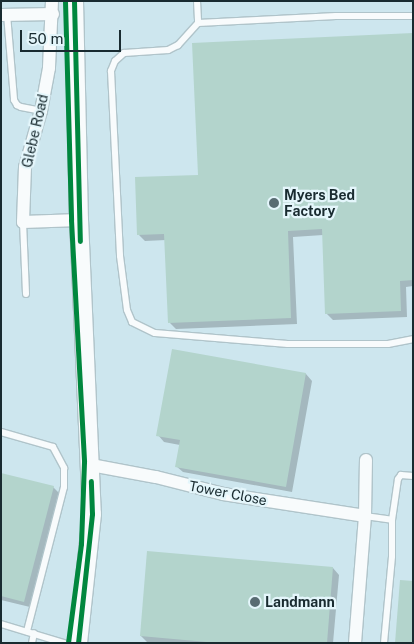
<!DOCTYPE html>
<style>
body{margin:0}
#map{position:relative;width:414px;height:644px;overflow:hidden;background:#cde6ee;font-family:"Public Sans",sans-serif}
div>[style]{position:absolute}
.shadow>*{inset:0;background:#0003}
.building>*{inset:0;background:#b3d4cc}
.roads{filter:drop-shadow(1px 0 #b0c4ca) drop-shadow(-1px 0 #b0c4ca) drop-shadow(0 1px #b0c4ca) drop-shadow(0 -1px #b0c4ca)}
.lane>*{height:6px;margin:-3px;padding:0 3px;transform-origin:3px;border-radius:3px;background:#f8fbfc}
.street>*{height:12px;margin:-6px;padding:0 6px;transform-origin:6px;border-radius:6px;background:#f8fbfc}
.secondary>*{height:18px;margin:-9px;padding:0 9px;transform-origin:9px;border-radius:9px;background:#f8fbfc}
.cycleway>*{height:5px;margin:-2.5px;padding:0 2.5px;transform-origin:2.5px;border-radius:2.5px;background:#00873e}
.dots>*{width:14px;height:14px;translate:-50% -50%;box-sizing:border-box;border:2px solid #e4f6fb;border-radius:50%}
span{translate:-50% -50%;white-space:nowrap;text-align:center;line-height:1.15;-webkit-text-stroke:4.5px #e4f6fb;paint-order:stroke}
.street-label{font-size:14px;color:#192b30}
.poi-label{font-size:14px;color:#192b30;font-weight:700}
.left{translate:0 -50%;text-align:left}
.frame{position:absolute;inset:0;border:2px solid #192b30;pointer-events:none}
.scale{position:absolute;left:20px;top:30px;width:101px;height:22px;box-sizing:border-box;border:2px solid #192b30;border-top:0;padding-left:6px;font-size:15px;line-height:18px;white-space:nowrap;color:#192b30;-webkit-text-stroke:4px #e4f6fb;paint-order:stroke}
</style>
<div id="map">
<div class="shadow">
<i style="clip-path:polygon(413px 34px,413px 286px,406px 287px,407px 317px,333px 320px,326px 313px,323px 235px,293px 237px,297px 324px,176px 329px,170px 323px,166px 240px,145px 241px,139px 235px,199px 176px)"></i>
<i style="clip-path:polygon(173px 350px,306px 374px,312px 381px,292px 492px,183px 472px,176px 466px,180px 445px,164px 442px,158px 435px)"></i>
<i style="clip-path:polygon(1px 474px,53px 487px,59px 493px,30px 607px,1px 600px)"></i>
<i style="clip-path:polygon(333px 568px,339px 575px,333px 643px,155px 643px,147px 642px,141px 636px)"></i>
</div>
<div class="building">
<i style="clip-path:polygon(413px 33px,413px 280px,400px 281px,401px 311px,325px 314px,322px 229px,288px 231px,291px 318px,168px 323px,164px 234px,137px 235px,135px 177px,198px 175px,192px 43px)"></i>
<i style="clip-path:polygon(172px 349px,306px 373px,286px 487px,175px 467px,180px 440px,156px 436px)"></i>
<i style="clip-path:polygon(1px 473px,54px 486px,24px 602px,1px 596px)"></i>
<i style="clip-path:polygon(147px 551px,333px 567px,327px 643px,218px 643px,140px 636px)"></i>
<i style="clip-path:polygon(400px 580px,413px 581px,413px 643px,395px 643px)"></i>
</div>
<div class="roads">
<div class="lane">
<i style="left:197px;top:1px;width:22px;rotate:87deg"></i>
<i style="left:198px;top:23px;width:30px;rotate:132deg"></i>
<i style="left:178px;top:45px;width:11px;rotate:153deg"></i>
<i style="left:168px;top:50px;width:44px;rotate:176.1deg"></i>
<i style="left:124px;top:53px;width:12px;rotate:138deg"></i>
<i style="left:115px;top:61px;width:11px;rotate:112deg"></i>
<i style="left:111px;top:71px;width:185px;rotate:87.2deg"></i>
<i style="left:120px;top:256px;width:54px;rotate:82.6deg"></i>
<i style="left:127px;top:310px;width:13px;rotate:67deg"></i>
<i style="left:132px;top:322px;width:25px;rotate:26deg"></i>
<i style="left:155px;top:333px;width:133px;rotate:4.7deg"></i>
<i style="left:288px;top:344px;width:100px"></i>
<i style="left:388px;top:344px;width:25px;rotate:-11deg"></i>
<i style="left:7px;top:14px;width:86px;rotate:85.3deg"></i>
<i style="left:14px;top:100px;width:6px;rotate:59deg"></i>
<i style="left:17px;top:105px;width:4px;rotate:27deg"></i>
<i style="left:21px;top:107px;width:20px;rotate:11deg"></i>
<i style="left:198px;top:23px;width:138px;rotate:-2.9deg"></i>
<i style="left:336px;top:16px;width:77px"></i>
<i style="left:23px;top:222px;width:72px;rotate:87.6deg"></i>
<i style="left:1px;top:432px;width:54px;rotate:16.1deg"></i>
<i style="left:53px;top:447px;width:24px;rotate:62deg"></i>
<i style="left:64px;top:468px;width:19px;rotate:90deg"></i>
<i style="left:64px;top:487px;width:149px;rotate:104.4deg"></i>
<i style="left:365px;top:516px;width:27px;rotate:8deg"></i>
<i style="left:392px;top:520px;width:41px;rotate:-81.7deg"></i>
<i style="left:398px;top:479px;width:5px;rotate:-53deg"></i>
<i style="left:401px;top:475px;width:12px;rotate:5deg"></i>
<i style="left:1px;top:624px;width:66px;rotate:16.8deg"></i>
<i style="left:32px;top:643px;width:10px;rotate:-79deg"></i>
<i style="left:384px;top:643px;width:87px;rotate:-84.7deg"></i>
<i style="left:392px;top:556px;width:36px;rotate:-90deg"></i>
</div>
<div class="street">
<i style="left:52px;top:1px;width:67px;rotate:92.6deg"></i>
<i style="left:49px;top:68px;width:44px;rotate:100.5deg"></i>
<i style="left:41px;top:111px;width:58px;rotate:105.9deg"></i>
<i style="left:25px;top:167px;width:55px;rotate:92.1deg"></i>
<i style="left:23px;top:222px;width:56px;rotate:-2deg"></i>
<i style="left:1px;top:15px;width:52px;rotate:-1.1deg"></i>
<i style="left:91px;top:465px;width:66px;rotate:10.5deg"></i>
<i style="left:156px;top:477px;width:69px;rotate:14.2deg"></i>
<i style="left:223px;top:494px;width:144px;rotate:8.8deg"></i>
<i style="left:355px;top:643px;width:127px;rotate:-85.5deg"></i>
<i style="left:365px;top:516px;width:56px;rotate:-89deg"></i>
</div>
<div class="secondary">
<i style="left:74px;top:1px;width:219px;rotate:88.7deg"></i>
<i style="left:79px;top:220px;width:294px;rotate:87.5deg"></i>
<i style="left:92px;top:514px;width:130px;rotate:96.2deg"></i>
</div>
</div>
<div class="cycleway">
<i style="left:65px;top:1px;width:219px;rotate:88.4deg"></i>
<i style="left:71px;top:220px;width:242px;rotate:86.9deg"></i>
<i style="left:84px;top:462px;width:82px;rotate:92.1deg"></i>
<i style="left:81px;top:544px;width:100px;rotate:97.5deg"></i>
<i style="left:74px;top:1px;width:240px;rotate:88.6deg"></i>
<i style="left:78px;top:643px;width:130px;rotate:-83.8deg"></i>
<i style="left:92px;top:514px;width:33px;rotate:-92deg"></i>
</div>
<div class="dots">
<i style="left:274px;top:203px;background:#586c72"></i>
<i style="left:255px;top:602px;background:#586c72"></i>
</div>
<div class="street-label">
<span style="left:35px;top:131px;rotate:-77deg">Glebe Road</span>
<span style="left:228px;top:493px;rotate:11deg">Tower Close</span>
</div>
<div class="poi-label">
<span class="left" style="left:284px;top:203px">Myers Bed<br>Factory</span>
<span class="left" style="left:265px;top:602px">Landmann</span>
</div>
<div class="frame"></div>
<div class="scale">50 m</div>
</div>
